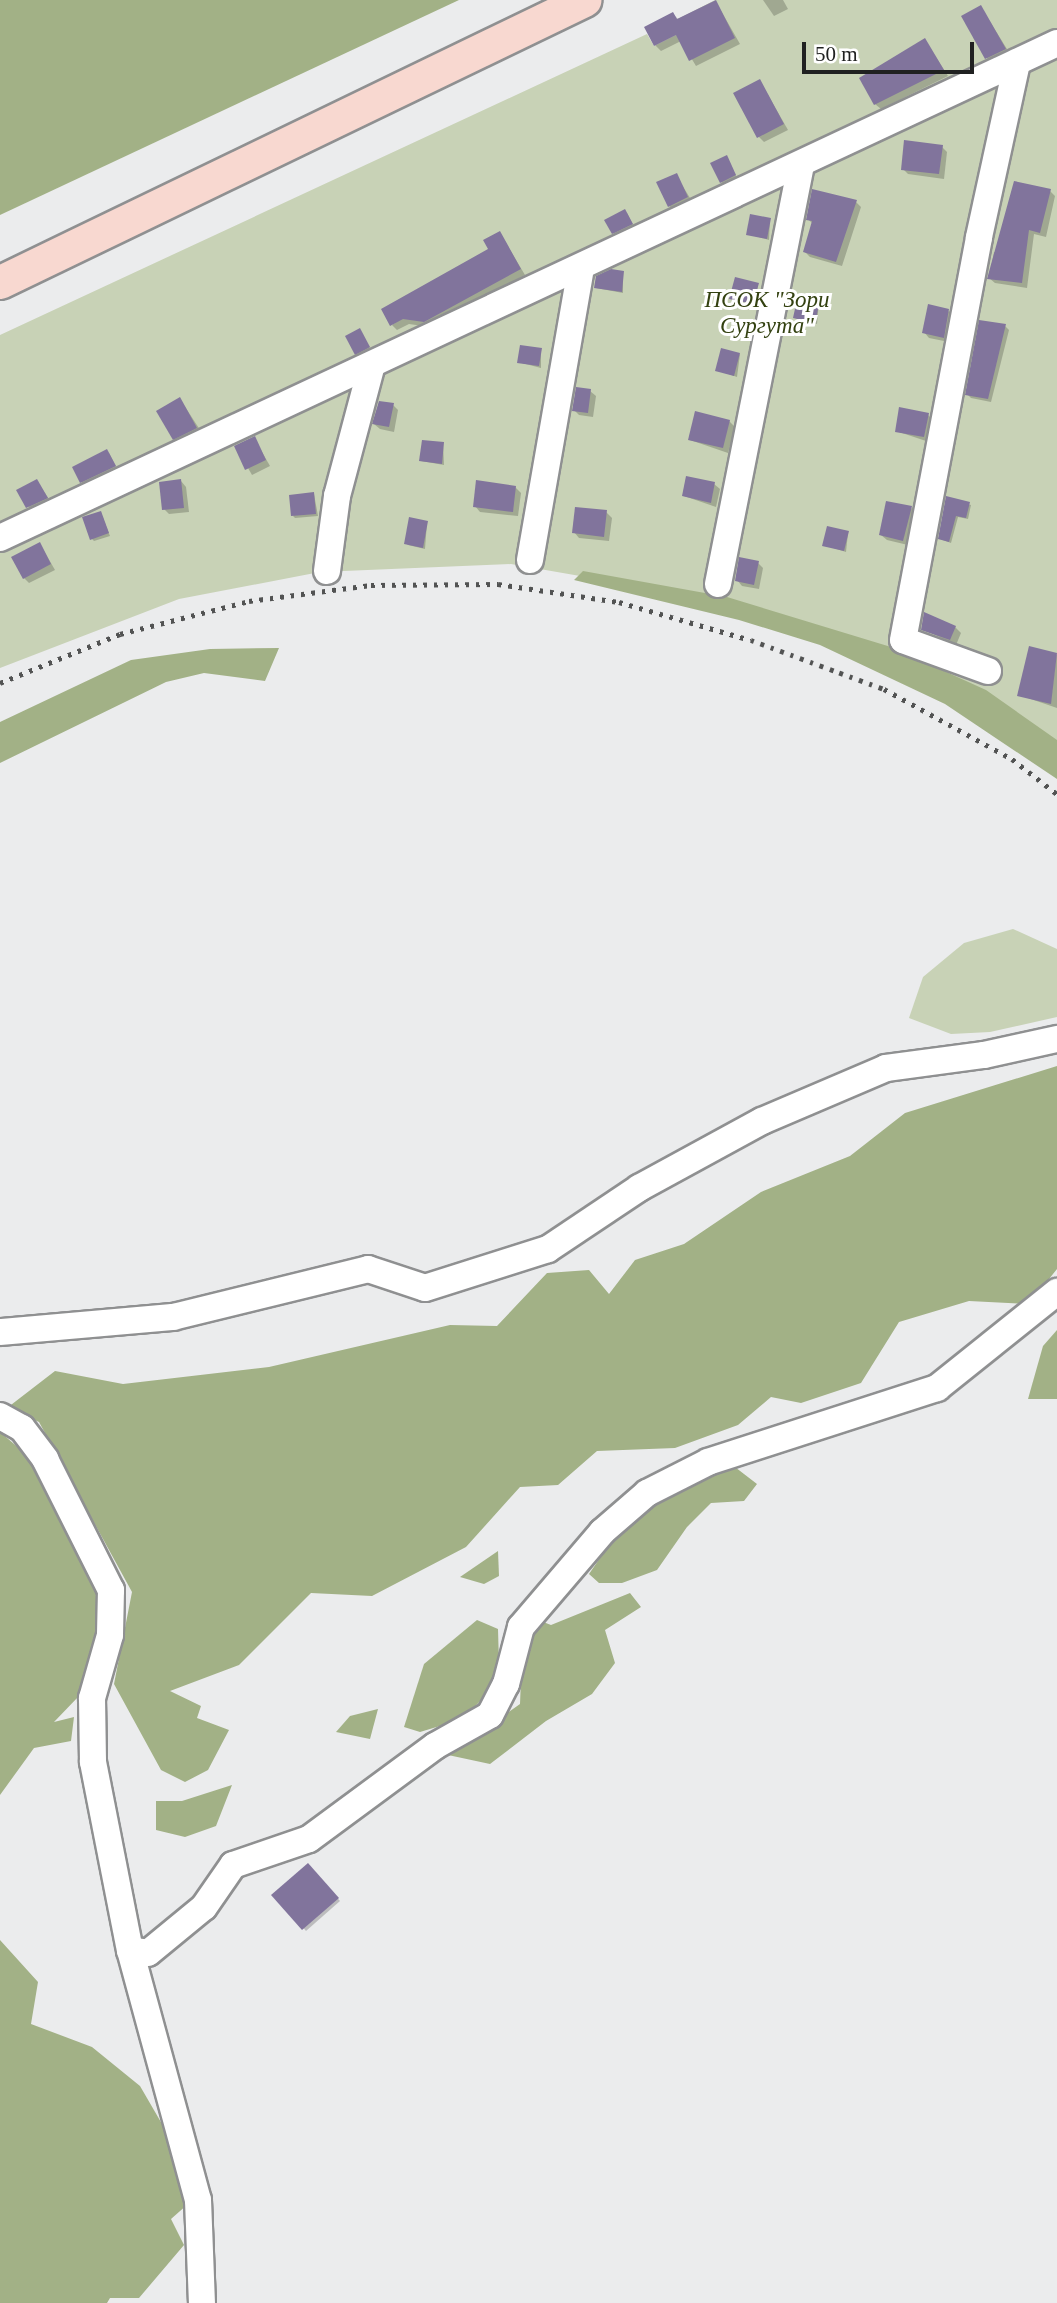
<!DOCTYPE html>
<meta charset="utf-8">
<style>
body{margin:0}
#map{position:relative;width:1057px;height:2303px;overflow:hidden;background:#ebeced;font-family:Georgia,serif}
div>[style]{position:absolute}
.green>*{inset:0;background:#c8d2b6}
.forest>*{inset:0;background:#a2b186}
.shadow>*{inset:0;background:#0003}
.building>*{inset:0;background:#81749c}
.roads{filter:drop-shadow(2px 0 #8f9091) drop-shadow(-2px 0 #8f9091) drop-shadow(0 2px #8f9091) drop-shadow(0 -2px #8f9091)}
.minor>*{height:26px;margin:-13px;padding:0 13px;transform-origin:13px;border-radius:13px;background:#fff}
.major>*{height:33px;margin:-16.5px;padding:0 16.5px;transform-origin:16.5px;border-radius:16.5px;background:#f8d8d0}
.rail>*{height:5px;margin-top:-2.5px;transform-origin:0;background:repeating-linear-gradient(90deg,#525353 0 3.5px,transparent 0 10.5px)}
span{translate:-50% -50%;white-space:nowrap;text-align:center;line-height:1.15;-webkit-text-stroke:6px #fff;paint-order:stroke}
.park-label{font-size:23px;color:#334110;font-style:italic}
.scale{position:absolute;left:802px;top:42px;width:172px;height:32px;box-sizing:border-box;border:4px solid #202121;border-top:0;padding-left:9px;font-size:21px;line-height:24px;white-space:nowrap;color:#202121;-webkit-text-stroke:5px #fff;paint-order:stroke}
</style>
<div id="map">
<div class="green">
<i style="clip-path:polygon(715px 0,1057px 0,1057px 744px,747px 605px,511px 564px,320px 572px,179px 599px,0 668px,0 335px,647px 34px,654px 46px,676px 35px,670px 23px)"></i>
<i style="clip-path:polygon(1013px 929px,1057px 949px,1057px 1017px,990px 1032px,951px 1034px,909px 1018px,923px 977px,964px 943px)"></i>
</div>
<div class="forest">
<i style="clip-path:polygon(0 0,459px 0,0 215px)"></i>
<i style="clip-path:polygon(583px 571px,727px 597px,891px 647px,986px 690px,1057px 740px,1057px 779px,945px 704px,820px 645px,739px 620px,574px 580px)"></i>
<i style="clip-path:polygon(279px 648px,265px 681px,204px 673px,166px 682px,0 763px,0 722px,131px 660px,210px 649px)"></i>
<i style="clip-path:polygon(1057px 1066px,1057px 1269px,1029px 1304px,969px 1301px,899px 1322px,861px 1383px,801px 1403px,771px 1397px,738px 1425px,675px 1448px,597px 1451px,558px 1485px,520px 1487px,466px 1547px,372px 1596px,311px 1593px,239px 1665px,170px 1691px,201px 1706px,197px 1718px,229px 1730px,208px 1770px,185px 1782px,161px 1770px,114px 1684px,132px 1592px,39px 1422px,7px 1408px,55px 1371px,123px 1384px,269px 1367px,450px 1325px,497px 1326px,547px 1273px,589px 1270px,609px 1294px,635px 1260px,684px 1244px,761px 1192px,850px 1156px,905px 1113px)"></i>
<i style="clip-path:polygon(1057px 1330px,1057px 1399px,1028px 1399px,1043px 1346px)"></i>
<i style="clip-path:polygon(0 1432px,34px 1461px,100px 1589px,99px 1645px,79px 1696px,54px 1722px,74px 1717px,71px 1741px,34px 1748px,0 1795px)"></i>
<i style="clip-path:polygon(731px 1464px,757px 1484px,744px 1501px,711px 1503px,687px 1527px,657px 1570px,622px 1583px,599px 1583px,589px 1574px,618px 1532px,662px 1496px)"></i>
<i style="clip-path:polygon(498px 1551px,499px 1576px,484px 1584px,460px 1577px)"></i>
<i style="clip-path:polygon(630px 1593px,641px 1607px,605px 1630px,615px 1663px,592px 1694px,546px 1721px,490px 1764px,448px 1755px,520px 1704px,522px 1653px,538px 1620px,551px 1625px)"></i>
<i style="clip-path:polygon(477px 1620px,498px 1629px,499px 1664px,485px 1696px,463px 1719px,420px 1732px,404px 1727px,424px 1664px)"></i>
<i style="clip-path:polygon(378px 1709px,370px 1739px,336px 1732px,350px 1716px)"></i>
<i style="clip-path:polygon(232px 1785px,216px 1826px,185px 1837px,156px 1830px,156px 1801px,182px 1801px)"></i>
<i style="clip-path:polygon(0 1940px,38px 1982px,31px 2024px,92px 2047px,140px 2086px,169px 2136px,188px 2204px,171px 2219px,184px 2245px,139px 2298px,110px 2298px,107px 2303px,0 2303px)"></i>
</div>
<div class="shadow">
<i style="clip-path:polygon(763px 0,783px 0,788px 9px,774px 16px)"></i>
<i style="clip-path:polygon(716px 2px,740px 44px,696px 66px,681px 41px,661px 51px,655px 45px,673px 14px,679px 20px)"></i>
<i style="clip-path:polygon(981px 7px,1010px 54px,992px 64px,987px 58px)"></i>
<i style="clip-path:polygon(925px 40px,948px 76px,881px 109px,875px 104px)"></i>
<i style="clip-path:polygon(760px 81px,788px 130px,764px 142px,759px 137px)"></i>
<i style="clip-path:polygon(942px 147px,947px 152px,944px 179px,908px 174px,903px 169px)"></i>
<i style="clip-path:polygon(728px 159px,737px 178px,723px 184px,721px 182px)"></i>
<i style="clip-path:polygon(676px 175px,693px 203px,675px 211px,669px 206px)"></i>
<i style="clip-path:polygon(1050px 191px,1055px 196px,1046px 237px,1034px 234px,1027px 288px,995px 283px,989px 278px,994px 252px,999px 252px)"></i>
<i style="clip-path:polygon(856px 202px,861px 207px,842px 266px,810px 257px,805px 252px,813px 224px,808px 219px)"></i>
<i style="clip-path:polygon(627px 213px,634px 227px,615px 235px,613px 233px)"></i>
<i style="clip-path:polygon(770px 219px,769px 240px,748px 234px)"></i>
<i style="clip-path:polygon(500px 233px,525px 275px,430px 327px,409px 324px,397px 330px,392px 325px,491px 250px)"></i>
<i style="clip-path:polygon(623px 273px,623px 293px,596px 288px)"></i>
<i style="clip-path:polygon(758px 284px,755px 305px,731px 298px)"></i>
<i style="clip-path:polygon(819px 301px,817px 324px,795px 318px)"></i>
<i style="clip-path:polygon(949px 311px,954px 316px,949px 342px,929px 338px,924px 332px)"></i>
<i style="clip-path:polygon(1005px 326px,1009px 330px,991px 402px,971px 398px,967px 394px)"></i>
<i style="clip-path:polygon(360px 330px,371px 350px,358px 356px,356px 354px)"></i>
<i style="clip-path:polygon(541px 350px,541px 368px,518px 362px)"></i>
<i style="clip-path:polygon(740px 354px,737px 377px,717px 370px)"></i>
<i style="clip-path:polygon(590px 391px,596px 396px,593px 417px,579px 415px,574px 410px)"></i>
<i style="clip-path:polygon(180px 399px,202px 433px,179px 444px,174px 439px)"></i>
<i style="clip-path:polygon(393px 405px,398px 410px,394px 432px,380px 429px,374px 424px)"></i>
<i style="clip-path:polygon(928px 415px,933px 420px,929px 442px,896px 431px)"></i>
<i style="clip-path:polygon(729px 421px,735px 427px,728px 453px,690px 440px)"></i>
<i style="clip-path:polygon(254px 438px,270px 466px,252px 475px,236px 447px)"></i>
<i style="clip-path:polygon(443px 444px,444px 465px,421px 461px)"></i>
<i style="clip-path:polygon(109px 453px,117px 469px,84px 484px,81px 482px)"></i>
<i style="clip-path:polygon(37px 481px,52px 504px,33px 513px,19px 491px)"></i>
<i style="clip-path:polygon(181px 481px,186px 487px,189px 512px,169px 514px,164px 509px)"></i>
<i style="clip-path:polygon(714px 484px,720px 489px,716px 507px,684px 496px)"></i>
<i style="clip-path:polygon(515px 487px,521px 493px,518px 516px,480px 512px,475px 506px)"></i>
<i style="clip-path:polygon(314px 494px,318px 516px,295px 518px,293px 516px)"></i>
<i style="clip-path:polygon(948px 498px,971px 505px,968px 519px,958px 517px,951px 543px,940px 539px)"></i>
<i style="clip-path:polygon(911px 508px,917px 513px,908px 545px,887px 540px,881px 535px)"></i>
<i style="clip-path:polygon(606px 512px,612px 518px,609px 541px,579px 538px,574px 532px)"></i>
<i style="clip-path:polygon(101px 513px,110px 536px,94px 541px,92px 539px)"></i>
<i style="clip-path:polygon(427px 523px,425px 549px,408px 545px,406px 543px)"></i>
<i style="clip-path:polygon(848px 533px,846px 552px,824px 545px)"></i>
<i style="clip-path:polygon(40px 544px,55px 570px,29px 583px,24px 578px)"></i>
<i style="clip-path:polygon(758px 563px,763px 568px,759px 589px,742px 586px,737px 580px)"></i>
<i style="clip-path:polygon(955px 627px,961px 633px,956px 645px,923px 629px)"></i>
<i style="clip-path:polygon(1030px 648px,1057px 655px,1057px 708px,1019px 695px)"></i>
<i style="clip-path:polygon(308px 1865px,340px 1901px,306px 1931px,274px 1895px)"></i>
</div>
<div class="building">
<i style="clip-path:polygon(716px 0,735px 38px,689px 61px,676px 35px,654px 46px,644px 27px,673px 12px,677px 19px)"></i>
<i style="clip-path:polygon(981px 5px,1006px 49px,985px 59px,961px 16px)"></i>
<i style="clip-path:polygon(925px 38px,944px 70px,874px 105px,859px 78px)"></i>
<i style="clip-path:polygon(760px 79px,784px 124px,757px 138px,733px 93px)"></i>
<i style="clip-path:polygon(904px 140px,943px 145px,939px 174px,901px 170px)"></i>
<i style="clip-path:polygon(727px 155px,736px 175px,720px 183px,710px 163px)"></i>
<i style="clip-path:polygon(677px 173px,688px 197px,668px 207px,656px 182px)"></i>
<i style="clip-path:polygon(1014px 181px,1051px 189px,1040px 233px,1029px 230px,1022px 283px,987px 279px)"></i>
<i style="clip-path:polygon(812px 189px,857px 200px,836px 262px,803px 252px,812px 221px,806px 220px)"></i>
<i style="clip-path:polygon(625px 209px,633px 224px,612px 234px,604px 220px)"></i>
<i style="clip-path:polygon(750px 214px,771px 218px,767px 239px,746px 235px)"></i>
<i style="clip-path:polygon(500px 231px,521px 269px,424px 322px,403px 319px,390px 326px,381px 309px,488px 249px,483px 240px)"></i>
<i style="clip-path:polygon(611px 269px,624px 271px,622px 292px,594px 288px,596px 276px)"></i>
<i style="clip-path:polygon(735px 277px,759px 283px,753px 304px,729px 299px)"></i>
<i style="clip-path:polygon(798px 295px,820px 300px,815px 323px,793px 318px)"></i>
<i style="clip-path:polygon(928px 304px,949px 309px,944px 338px,922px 333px)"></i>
<i style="clip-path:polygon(979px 320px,1006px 324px,988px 399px,965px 395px)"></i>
<i style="clip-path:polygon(360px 328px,370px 347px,355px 355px,345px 336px)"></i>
<i style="clip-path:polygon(520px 345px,542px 348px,539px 366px,517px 363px)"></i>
<i style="clip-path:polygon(721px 348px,740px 353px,734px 376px,715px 371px)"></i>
<i style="clip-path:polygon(576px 387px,591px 389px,588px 413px,572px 411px)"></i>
<i style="clip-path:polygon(180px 397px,197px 428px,173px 440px,156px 411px)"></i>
<i style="clip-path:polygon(379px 401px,394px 403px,389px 427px,372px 424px)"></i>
<i style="clip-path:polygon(899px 407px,929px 413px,924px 437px,895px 432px)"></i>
<i style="clip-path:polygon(695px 411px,730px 420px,723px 448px,688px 440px)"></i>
<i style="clip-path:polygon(255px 436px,266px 460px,245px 470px,234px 446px)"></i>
<i style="clip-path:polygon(422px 440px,444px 442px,442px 464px,419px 461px)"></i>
<i style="clip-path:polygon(107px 449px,116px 466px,80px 483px,72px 467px)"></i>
<i style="clip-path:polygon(686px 476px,715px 482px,711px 503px,682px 496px)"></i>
<i style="clip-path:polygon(37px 479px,48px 498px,26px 508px,16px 490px)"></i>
<i style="clip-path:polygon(181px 479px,184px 508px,162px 510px,159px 482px)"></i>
<i style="clip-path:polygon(476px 480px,516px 486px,513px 512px,473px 507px)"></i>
<i style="clip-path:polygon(314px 492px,316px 514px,291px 516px,289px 495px)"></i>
<i style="clip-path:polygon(946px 496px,970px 502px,966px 518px,956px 516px,949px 542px,938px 539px)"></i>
<i style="clip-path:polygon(886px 501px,912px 506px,903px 541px,879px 535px)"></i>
<i style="clip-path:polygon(575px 507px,607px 510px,604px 537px,572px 533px)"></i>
<i style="clip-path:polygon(101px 511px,109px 533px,90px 540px,82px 517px)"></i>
<i style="clip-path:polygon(409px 517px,428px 521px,423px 548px,404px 544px)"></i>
<i style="clip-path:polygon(827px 526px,849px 531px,844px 551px,822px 546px)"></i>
<i style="clip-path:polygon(40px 542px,51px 564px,23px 579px,11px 557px)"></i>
<i style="clip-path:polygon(739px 557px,759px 561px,754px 585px,735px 581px)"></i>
<i style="clip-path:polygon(924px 612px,956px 626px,950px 640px,921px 630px)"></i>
<i style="clip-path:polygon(1029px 646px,1057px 653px,1051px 704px,1017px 696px)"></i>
<i style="clip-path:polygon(308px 1863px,339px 1898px,302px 1930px,271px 1895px)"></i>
</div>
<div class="roads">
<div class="minor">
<i style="left:0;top:538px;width:1167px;rotate:-25.09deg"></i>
<i style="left:530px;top:560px;width:296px;rotate:-80.1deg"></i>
<i style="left:327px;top:571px;width:76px;rotate:-82.4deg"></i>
<i style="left:337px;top:496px;width:132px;rotate:-75.1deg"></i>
<i style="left:718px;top:584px;width:428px;rotate:-78.8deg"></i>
<i style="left:988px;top:671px;width:90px;rotate:-160deg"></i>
<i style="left:903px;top:640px;width:410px;rotate:-79.3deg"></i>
<i style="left:979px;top:237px;width:179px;rotate:-77.7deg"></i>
<i style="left:0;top:1332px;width:174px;rotate:-5deg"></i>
<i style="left:173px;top:1317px;width:201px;rotate:-13.8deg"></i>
<i style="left:368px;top:1269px;width:60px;rotate:18.4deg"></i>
<i style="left:425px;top:1288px;width:129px;rotate:-17.6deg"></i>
<i style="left:548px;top:1249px;width:110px;rotate:-33.8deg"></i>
<i style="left:639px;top:1188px;width:140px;rotate:-28.6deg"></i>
<i style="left:762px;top:1121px;width:135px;rotate:-23.1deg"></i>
<i style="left:886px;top:1068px;width:99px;rotate:-7.6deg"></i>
<i style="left:984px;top:1055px;width:75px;rotate:-12.4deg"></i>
<i style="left:0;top:1416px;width:25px;rotate:29deg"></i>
<i style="left:22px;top:1428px;width:39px;rotate:53deg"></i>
<i style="left:45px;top:1459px;width:147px;rotate:63.3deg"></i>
<i style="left:111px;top:1590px;width:45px;rotate:91.3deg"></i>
<i style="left:110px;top:1635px;width:66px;rotate:105.9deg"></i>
<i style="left:92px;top:1698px;width:64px;rotate:89.1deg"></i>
<i style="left:93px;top:1762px;width:192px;rotate:78.9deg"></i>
<i style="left:130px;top:1950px;width:259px;rotate:74.8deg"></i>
<i style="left:198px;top:2200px;width:103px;rotate:87.8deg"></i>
<i style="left:130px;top:1950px;width:18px;rotate:9deg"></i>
<i style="left:148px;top:1953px;width:72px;rotate:-39.4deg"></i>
<i style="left:204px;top:1907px;width:51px;rotate:-55.4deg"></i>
<i style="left:233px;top:1865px;width:80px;rotate:-18.9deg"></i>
<i style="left:309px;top:1839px;width:157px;rotate:-36.4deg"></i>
<i style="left:435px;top:1746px;width:63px;rotate:-29.4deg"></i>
<i style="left:490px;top:1715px;width:35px;rotate:-63deg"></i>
<i style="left:506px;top:1684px;width:59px;rotate:-75.3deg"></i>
<i style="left:521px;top:1627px;width:125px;rotate:-49.5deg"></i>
<i style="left:602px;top:1532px;width:60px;rotate:-40.9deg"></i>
<i style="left:647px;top:1493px;width:68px;rotate:-26.9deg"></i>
<i style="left:708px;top:1462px;width:241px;rotate:-17.9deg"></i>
<i style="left:937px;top:1388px;width:154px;rotate:-38.7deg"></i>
</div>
<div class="major">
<i style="left:0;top:282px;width:649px;rotate:-25.77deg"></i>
</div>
</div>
<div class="rail">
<i style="left:0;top:683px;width:130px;rotate:-22.2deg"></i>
<i style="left:120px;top:634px;width:133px;rotate:-14.3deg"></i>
<i style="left:249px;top:601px;width:123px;rotate:-7.5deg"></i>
<i style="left:371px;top:585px;width:127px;rotate:-0.5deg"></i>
<i style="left:498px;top:584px;width:122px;rotate:8.5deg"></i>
<i style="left:619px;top:602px;width:137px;rotate:16.1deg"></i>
<i style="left:751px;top:640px;width:142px;rotate:20.2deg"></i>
<i style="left:884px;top:689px;width:146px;rotate:28.7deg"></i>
<i style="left:1012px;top:759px;width:57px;rotate:37.9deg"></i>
</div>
<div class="park-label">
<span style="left:767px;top:313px">ПСОК "Зори<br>Сургута"</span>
</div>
<div class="scale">50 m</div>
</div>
